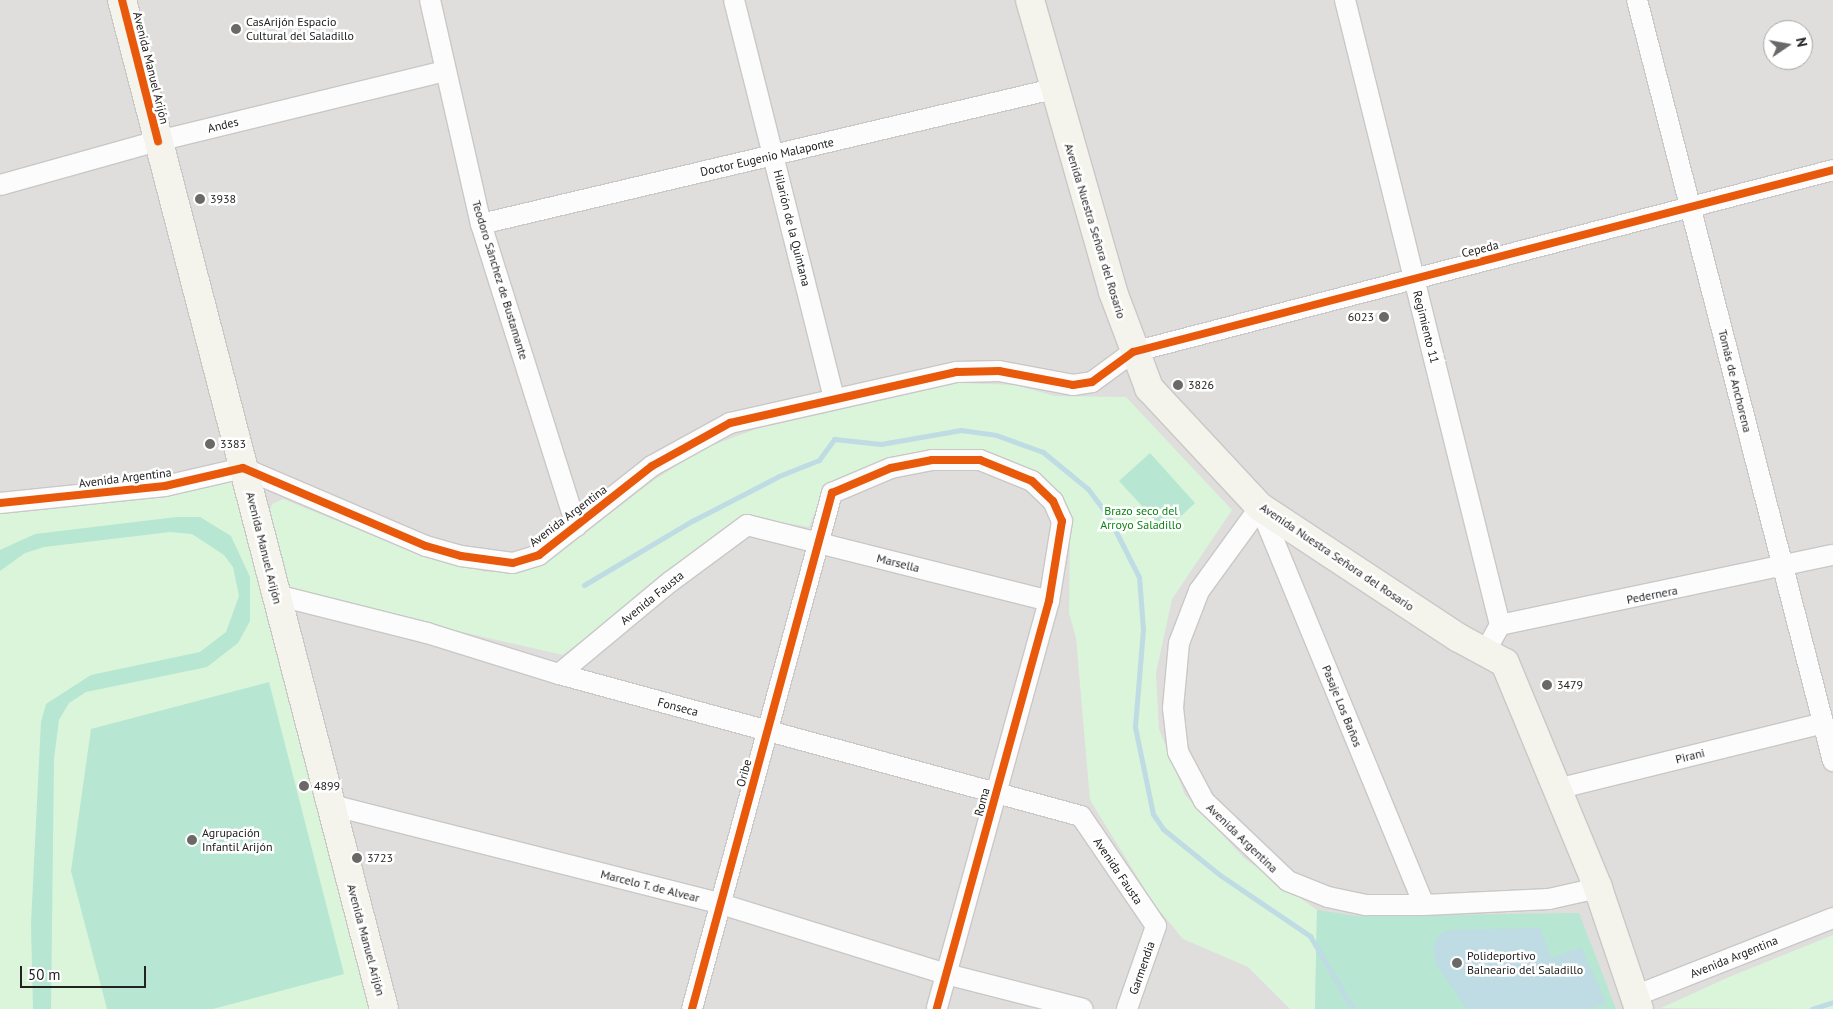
<!DOCTYPE html>
<meta charset="utf-8">
<style>
body{margin:0}
#map{position:relative;width:1833px;height:1009px;overflow:hidden;background:#f0eeeb;font-family:"PT Sans",sans-serif}
div>[style]{position:absolute}
.residential>*{inset:0;background:#dfdedc}
.park>*{inset:0;background:#daf5da}
.pitch>*{inset:0;background:#b7e6d2}
.water>*{inset:0;background:#bfdbe3}
.stream>*{height:5px;margin:-2.5px;padding:0 2.5px;transform-origin:2.5px;border-radius:2.5px;background:#bfdbe3}
.roads{filter:drop-shadow(1px 0 #c9c8c7) drop-shadow(-1px 0 #c9c8c7) drop-shadow(0 1px #c9c8c7) drop-shadow(0 -1px #c9c8c7)}
.street>*{height:20px;margin:-10px;padding:0 10px;transform-origin:10px;border-radius:10px;background:#fdfcfc}
.secondary>*{height:28px;margin:-14px;padding:0 14px;transform-origin:14px;border-radius:14px;background:#f4f4ed}
.cycleway>*{height:8px;margin:-4px;padding:0 4px;transform-origin:4px;border-radius:4px;background:#e8590c}
.dots>*{width:14px;height:14px;translate:-50% -50%;box-sizing:border-box;border:2px solid #fff;border-radius:50%}
span{translate:-50% -50%;white-space:nowrap;text-align:center;line-height:1.15;-webkit-text-stroke:5px #fff;paint-order:stroke}
.poi-label{font-size:12px;color:#222}
.left{translate:0 -50%;text-align:left}
.right{translate:-100% -50%;text-align:right}
.street-label{font-size:12px;color:#222}
.park-label{font-size:12px;color:#0c8416}
.north{position:absolute;left:1763px;top:20px;width:50px;height:50px;box-sizing:border-box;background:#fff;border:1px solid #a7a7a7;border-radius:50%;rotate:78deg;font-size:14px;font-weight:700;line-height:20px;text-align:center;color:#222}
.north::after{content:'';display:block;margin:auto;width:18px;height:22px;background:#6a6968;clip-path:polygon(50% 0,100% 100%,50% 72%,0 100%)}
.scale{position:absolute;left:20px;top:966px;width:126px;height:22px;box-sizing:border-box;border:2px solid #222;border-top:0;padding-left:6px;font-size:15px;line-height:18px;white-space:nowrap;color:#222;-webkit-text-stroke:4px #fff;paint-order:stroke}
</style>
<div id="map">
<div class="residential">
<i style="clip-path:polygon(evenodd,0 0,1833px 0,1833px 1009px,0 1009px,0 0,1773px 30px,1803px 30px,1803px 60px,1773px 60px,1773px 30px)"></i>
</div>
<div class="park">
<i style="clip-path:polygon(958px 383px,1015px 385px,1055px 396px,1126px 397px,1232px 510px,1172px 599px,1156px 673px,1159px 729px,1185px 795px,1244px 858px,1317px 910px,1315px 1009px,1290px 1009px,1248px 967px,1183px 939px,1154px 904px,1090px 800px,1076px 638px,1069px 613px,1070px 530px,1060px 499px,980px 452px,825px 486px,809px 527px,744px 516px,563px 655px,287px 592px,268px 516px,272px 504px,283px 499px,411px 551px,485px 572px,523px 571px,549px 561px,654px 480px,705px 448px,756px 429px)"></i>
<i style="clip-path:polygon(243px 468px,384px 1009px,0 1009px,0 503px)"></i>
<i style="clip-path:polygon(1833px 935px,1833px 1009px,1661px 1008px,1729px 977px)"></i>
</div>
<div class="pitch">
<i style="clip-path:polygon(1150px 453px,1195px 503px,1165px 531px,1119px 481px)"></i>
<i style="clip-path:polygon(177px 517px,200px 517px,231px 536px,250px 577px,250px 621px,238px 643px,207px 667px,86px 692px,69px 703px,59px 720px,54px 759px,51px 1009px,33px 1009px,31px 924px,41px 722px,46px 704px,91px 675px,200px 652px,226px 632px,239px 596px,233px 567px,224px 555px,192px 534px,170px 532px,44px 547px,25px 553px,0 571px,0 550px,35px 534px)"></i>
<i style="clip-path:polygon(269px 682px,344px 974px,213px 1009px,107px 1009px,71px 871px,91px 729px)"></i>
<i style="clip-path:polygon(1317px 910px,1357px 916px,1579px 913px,1616px 1009px,1315px 1009px)"></i>
</div>
<div class="water">
<i style="clip-path:polygon(1540px 928px,1551px 958px,1581px 947px,1606px 1003px,1590px 1009px,1467px 1009px,1437px 966px,1433px 948px,1438px 936px,1448px 930px)"></i>
</div>
<div class="stream">
<i style="left:584px;top:585px;width:126px;rotate:-30.7deg"></i>
<i style="left:692px;top:521px;width:98px;rotate:-27.3deg"></i>
<i style="left:779px;top:476px;width:43px;rotate:-21.8deg"></i>
<i style="left:819px;top:460px;width:26px;rotate:-54deg"></i>
<i style="left:834px;top:439px;width:47px;rotate:6.1deg"></i>
<i style="left:881px;top:444px;width:81px;rotate:-9.9deg"></i>
<i style="left:961px;top:430px;width:35px;rotate:8deg"></i>
<i style="left:996px;top:435px;width:50px;rotate:19.9deg"></i>
<i style="left:1043px;top:452px;width:58px;rotate:39.4deg"></i>
<i style="left:1088px;top:489px;width:34px;rotate:53deg"></i>
<i style="left:1108px;top:516px;width:68px;rotate:63.1deg"></i>
<i style="left:1139px;top:577px;width:52px;rotate:85.6deg"></i>
<i style="left:1143px;top:629px;width:98px;rotate:94.7deg"></i>
<i style="left:1135px;top:727px;width:89px;rotate:78.3deg"></i>
<i style="left:1153px;top:814px;width:18px;rotate:56deg"></i>
<i style="left:1163px;top:829px;width:73px;rotate:38.9deg"></i>
<i style="left:1220px;top:875px;width:109px;rotate:34.1deg"></i>
<i style="left:1310px;top:936px;width:85px;rotate:59.5deg"></i>
<i style="left:1812px;top:1009px;width:22px;rotate:-18deg"></i>
</div>
<div class="roads">
<div class="street">
<i style="left:430px;top:0;width:230px;rotate:77.2deg"></i>
<i style="left:481px;top:224px;width:317px;rotate:72.5deg"></i>
<i style="left:734px;top:0;width:410px;rotate:75.9deg"></i>
<i style="left:1345px;top:0;width:644px;rotate:76.07deg"></i>
<i style="left:1637px;top:0;width:786px;rotate:75.56deg"></i>
<i style="left:0;top:185px;width:164px;rotate:-15.6deg"></i>
<i style="left:158px;top:141px;width:296px;rotate:-13.7deg"></i>
<i style="left:481px;top:224px;width:588px;rotate:-13.28deg"></i>
<i style="left:0;top:503px;width:166px;rotate:-5.9deg"></i>
<i style="left:165px;top:486px;width:80px;rotate:-13deg"></i>
<i style="left:243px;top:468px;width:199px;rotate:23.1deg"></i>
<i style="left:426px;top:546px;width:36px;rotate:16deg"></i>
<i style="left:461px;top:556px;width:52px;rotate:7.7deg"></i>
<i style="left:513px;top:563px;width:27px;rotate:-17deg"></i>
<i style="left:539px;top:555px;width:144px;rotate:-38.2deg"></i>
<i style="left:652px;top:466px;width:89px;rotate:-28.9deg"></i>
<i style="left:730px;top:423px;width:233px;rotate:-12.7deg"></i>
<i style="left:957px;top:372px;width:42px;rotate:-1.4deg"></i>
<i style="left:999px;top:371px;width:75px;rotate:10.7deg"></i>
<i style="left:1073px;top:385px;width:19px;rotate:-9deg"></i>
<i style="left:1092px;top:382px;width:51px;rotate:-36.2deg"></i>
<i style="left:1133px;top:352px;width:723px;rotate:-14.57deg"></i>
<i style="left:1260px;top:507px;width:104px;rotate:126deg"></i>
<i style="left:1199px;top:591px;width:56px;rotate:111deg"></i>
<i style="left:1179px;top:643px;width:65px;rotate:95.3deg"></i>
<i style="left:1173px;top:708px;width:44px;rotate:83.5deg"></i>
<i style="left:1178px;top:752px;width:55px;rotate:62deg"></i>
<i style="left:1204px;top:801px;width:116px;rotate:43.6deg"></i>
<i style="left:1288px;top:881px;width:43px;rotate:21.8deg"></i>
<i style="left:1328px;top:897px;width:39px;rotate:12deg"></i>
<i style="left:1366px;top:905px;width:58px"></i>
<i style="left:1424px;top:905px;width:125px;rotate:-2.7deg"></i>
<i style="left:1549px;top:899px;width:50px;rotate:-12.7deg"></i>
<i style="left:1260px;top:507px;width:430px;rotate:67.6deg"></i>
<i style="left:276px;top:595px;width:156px;rotate:14.1deg"></i>
<i style="left:427px;top:633px;width:138px;rotate:17.3deg"></i>
<i style="left:559px;top:674px;width:541px;rotate:15.22deg"></i>
<i style="left:1081px;top:816px;width:133px;rotate:55.7deg"></i>
<i style="left:1156px;top:926px;width:88px;rotate:109.3deg"></i>
<i style="left:1485px;top:652px;width:31px;rotate:-61deg"></i>
<i style="left:1500px;top:625px;width:340px;rotate:-11.9deg"></i>
<i style="left:559px;top:674px;width:144px;rotate:-39.7deg"></i>
<i style="left:670px;top:582px;width:96px;rotate:-36.5deg"></i>
<i style="left:747px;top:525px;width:311px;rotate:14.1deg"></i>
<i style="left:1557px;top:789px;width:274px;rotate:-13.9deg"></i>
<i style="left:331px;top:805px;width:402px;rotate:14.2deg"></i>
<i style="left:721px;top:904px;width:236px;rotate:17.3deg"></i>
<i style="left:946px;top:974px;width:141px;rotate:14.3deg"></i>
<i style="left:1635px;top:996px;width:213px;rotate:-21.5deg"></i>
<i style="left:692px;top:1009px;width:535px;rotate:-74.82deg"></i>
<i style="left:832px;top:493px;width:64px;rotate:-23deg"></i>
<i style="left:891px;top:468px;width:42px;rotate:-11deg"></i>
<i style="left:932px;top:460px;width:48px"></i>
<i style="left:980px;top:460px;width:56px;rotate:22deg"></i>
<i style="left:1032px;top:481px;width:29px;rotate:44deg"></i>
<i style="left:1053px;top:501px;width:22px;rotate:66deg"></i>
<i style="left:1062px;top:521px;width:81px;rotate:99.2deg"></i>
<i style="left:1049px;top:601px;width:423px;rotate:105.4deg"></i>
</div>
<div class="secondary">
<i style="left:122px;top:0;width:1042px;rotate:75.44deg"></i>
<i style="left:1030px;top:0;width:304px;rotate:74.1deg"></i>
<i style="left:1113px;top:292px;width:103px;rotate:69.4deg"></i>
<i style="left:1149px;top:388px;width:163px;rotate:47deg"></i>
<i style="left:1260px;top:507px;width:238px;rotate:33.4deg"></i>
<i style="left:1459px;top:638px;width:52px;rotate:28.5deg"></i>
<i style="left:1505px;top:663px;width:243px;rotate:67.5deg"></i>
<i style="left:1598px;top:888px;width:128px;rotate:71.3deg"></i>
</div>
</div>
<div class="cycleway">
<i style="left:122px;top:0;width:146px;rotate:75.7deg"></i>
<i style="left:0;top:503px;width:166px;rotate:-5.9deg"></i>
<i style="left:165px;top:486px;width:80px;rotate:-13deg"></i>
<i style="left:243px;top:468px;width:199px;rotate:23.1deg"></i>
<i style="left:426px;top:546px;width:36px;rotate:16deg"></i>
<i style="left:461px;top:556px;width:52px;rotate:7.7deg"></i>
<i style="left:513px;top:563px;width:27px;rotate:-17deg"></i>
<i style="left:539px;top:555px;width:144px;rotate:-38.2deg"></i>
<i style="left:652px;top:466px;width:89px;rotate:-28.9deg"></i>
<i style="left:730px;top:423px;width:233px;rotate:-12.7deg"></i>
<i style="left:957px;top:372px;width:42px;rotate:-1.4deg"></i>
<i style="left:999px;top:371px;width:75px;rotate:10.7deg"></i>
<i style="left:1073px;top:385px;width:19px;rotate:-9deg"></i>
<i style="left:1092px;top:382px;width:51px;rotate:-36.2deg"></i>
<i style="left:1133px;top:352px;width:723px;rotate:-14.57deg"></i>
<i style="left:692px;top:1009px;width:535px;rotate:-74.82deg"></i>
<i style="left:832px;top:493px;width:64px;rotate:-23deg"></i>
<i style="left:891px;top:468px;width:42px;rotate:-11deg"></i>
<i style="left:932px;top:460px;width:48px"></i>
<i style="left:980px;top:460px;width:56px;rotate:22deg"></i>
<i style="left:1032px;top:481px;width:29px;rotate:44deg"></i>
<i style="left:1053px;top:501px;width:22px;rotate:66deg"></i>
<i style="left:1062px;top:521px;width:81px;rotate:99.2deg"></i>
<i style="left:1049px;top:601px;width:423px;rotate:105.4deg"></i>
</div>
<div class="dots">
<i style="left:236px;top:29px;background:#6a6968"></i>
<i style="left:200px;top:199px;background:#6a6968"></i>
<i style="left:1384px;top:317px;background:#6a6968"></i>
<i style="left:1178px;top:385px;background:#6a6968"></i>
<i style="left:210px;top:444px;background:#6a6968"></i>
<i style="left:1547px;top:685px;background:#6a6968"></i>
<i style="left:304px;top:786px;background:#6a6968"></i>
<i style="left:192px;top:840px;background:#6a6968"></i>
<i style="left:357px;top:858px;background:#6a6968"></i>
<i style="left:1457px;top:963px;background:#6a6968"></i>
</div>
<div class="poi-label">
<span class="left" style="left:246px;top:29px">CasArijón Espacio<br>Cultural del Saladillo</span>
<span class="left" style="left:210px;top:199px">3938</span>
<span class="right" style="left:1374px;top:317px">6023</span>
<span class="left" style="left:1188px;top:385px">3826</span>
<span class="left" style="left:220px;top:444px">3383</span>
<span class="left" style="left:1557px;top:685px">3479</span>
<span class="left" style="left:314px;top:786px">4899</span>
<span class="left" style="left:202px;top:840px">Agrupación<br>Infantil Arijón</span>
<span class="left" style="left:367px;top:858px">3723</span>
<span class="left" style="left:1467px;top:963px">Polideportivo<br>Balneario del Saladillo</span>
</div>
<div class="street-label">
<span style="left:151px;top:68px;rotate:76deg">Avenida Manuel Arijón</span>
<span style="left:223px;top:125px;rotate:-14deg">Andes</span>
<span style="left:767px;top:157px;rotate:-13deg">Doctor Eugenio Malaponte</span>
<span style="left:792px;top:228px;rotate:76deg">Hilarión de la Quintana</span>
<span style="left:1095px;top:231px;rotate:73deg">Avenida Nuestra Señora del Rosario</span>
<span style="left:1480px;top:249px;rotate:-14deg">Cepeda</span>
<span style="left:500px;top:280px;rotate:73deg">Teodoro Sánchez de Bustamante</span>
<span style="left:1426px;top:327px;rotate:76deg">Regimiento 11</span>
<span style="left:1735px;top:381px;rotate:76deg">Tomás de Anchorena</span>
<span style="left:125px;top:478px;rotate:-7deg">Avenida Argentina</span>
<span style="left:568px;top:516px;rotate:-37deg">Avenida Argentina</span>
<span style="left:264px;top:548px;rotate:76deg">Avenida Manuel Arijón</span>
<span style="left:1337px;top:557px;rotate:34deg">Avenida Nuestra Señora del Rosario</span>
<span style="left:898px;top:563px;rotate:14deg">Marsella</span>
<span style="left:1652px;top:595px;rotate:-11deg">Pedernera</span>
<span style="left:652px;top:598px;rotate:-39deg">Avenida Fausta</span>
<span style="left:1342px;top:706px;rotate:68deg">Pasaje Los Baños</span>
<span style="left:678px;top:707px;rotate:15deg">Fonseca</span>
<span style="left:1690px;top:756px;rotate:-14deg">Pirani</span>
<span style="left:744px;top:773px;rotate:-75deg">Oribe</span>
<span style="left:982px;top:802px;rotate:-75deg">Roma</span>
<span style="left:1242px;top:838px;rotate:44deg">Avenida Argentina</span>
<span style="left:1118px;top:871px;rotate:56deg">Avenida Fausta</span>
<span style="left:650px;top:886px;rotate:14deg">Marcelo T. de Alvear</span>
<span style="left:366px;top:940px;rotate:75deg">Avenida Manuel Arijón</span>
<span style="left:1734px;top:957px;rotate:-22deg">Avenida Argentina</span>
<span style="left:1142px;top:968px;rotate:-71deg">Garmendia</span>
</div>
<div class="park-label">
<span style="left:1141px;top:518px">Brazo seco del<br>Arroyo Saladillo</span>
</div>
<div class="north">N</div>
<div class="scale">50 m</div>
</div>
